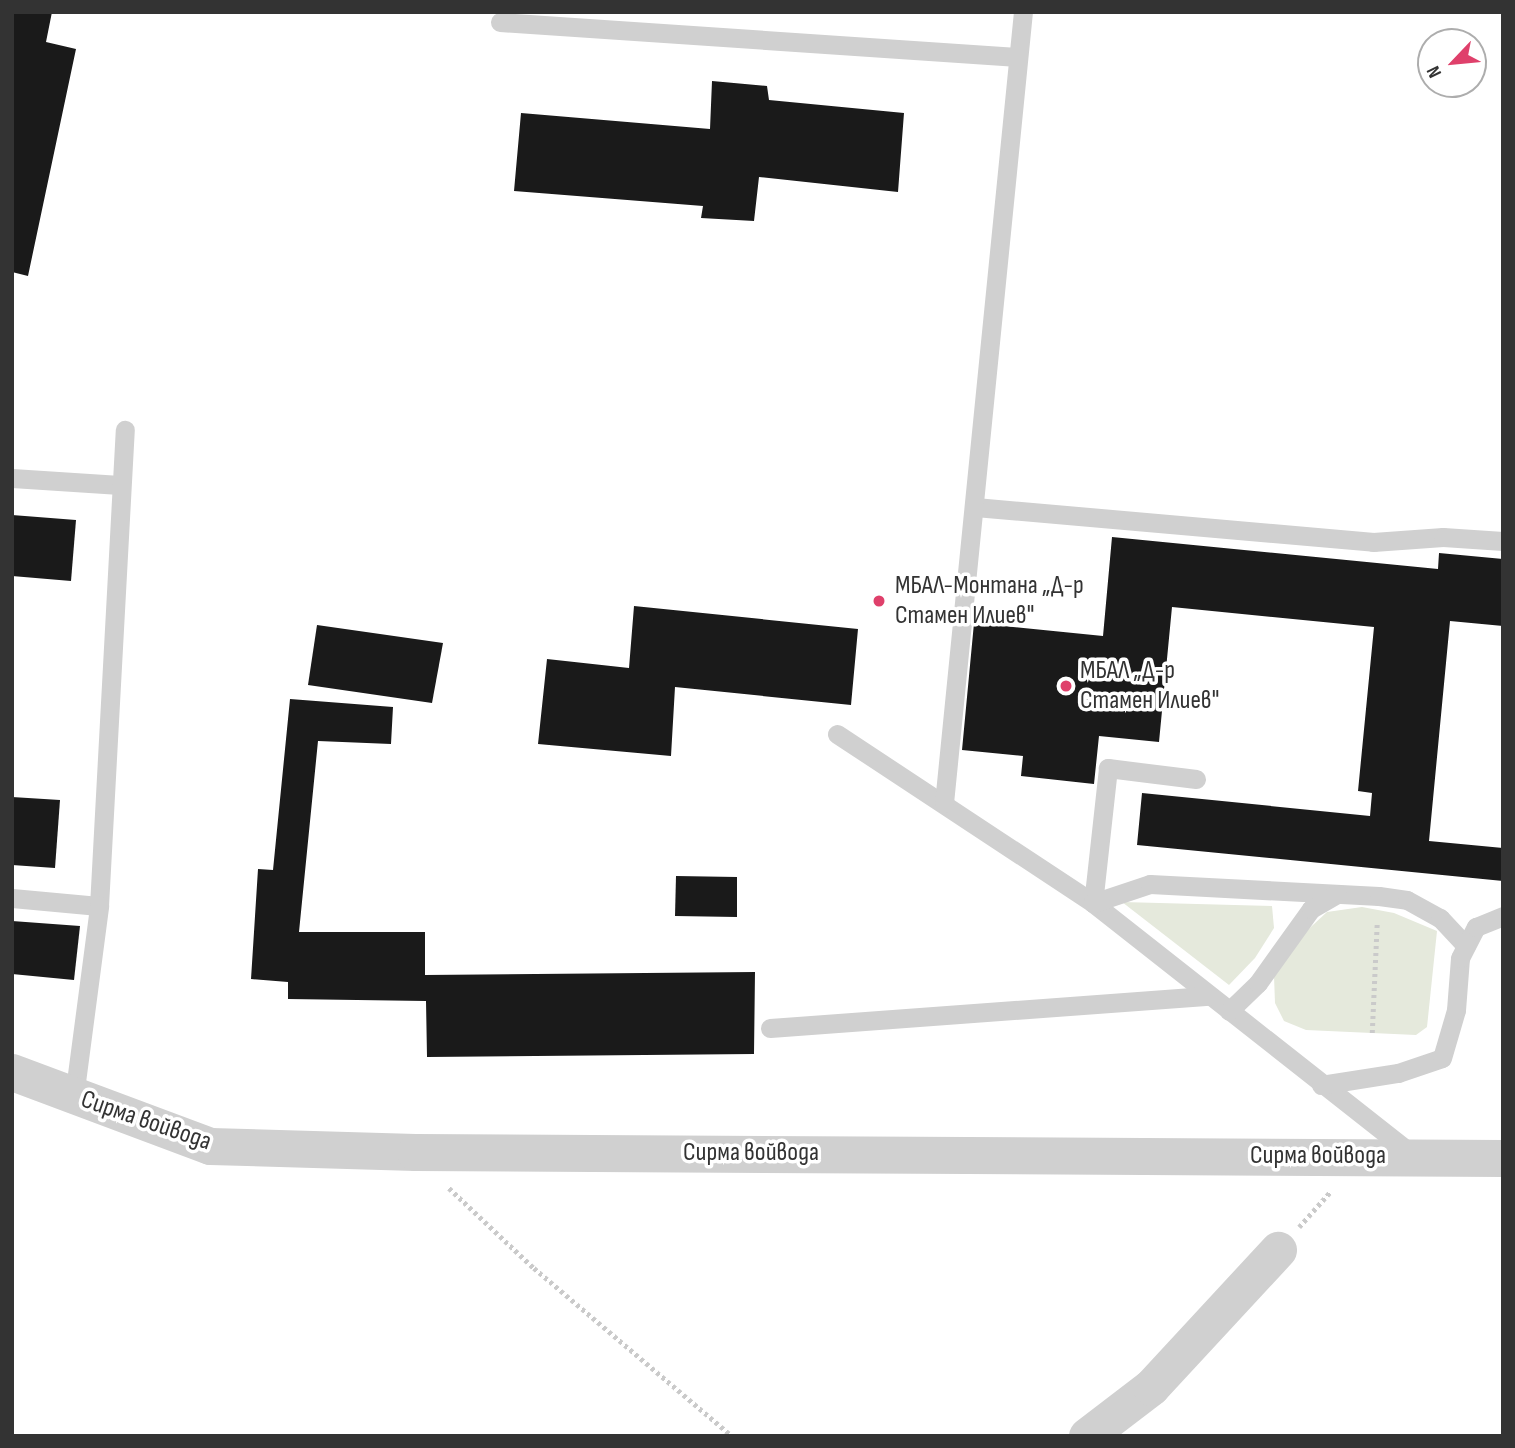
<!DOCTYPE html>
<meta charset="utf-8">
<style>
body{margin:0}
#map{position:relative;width:1515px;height:1448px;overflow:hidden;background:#fff;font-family:"Sofia Sans Condensed",sans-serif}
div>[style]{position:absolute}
.green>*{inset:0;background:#e5e9dc}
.building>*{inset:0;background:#1a1a1a}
.path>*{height:4.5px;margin-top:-2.25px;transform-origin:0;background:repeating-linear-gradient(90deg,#cacaca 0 3.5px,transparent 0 7px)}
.lane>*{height:19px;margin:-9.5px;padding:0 9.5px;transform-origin:9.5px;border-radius:9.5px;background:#d0d0d0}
.street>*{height:37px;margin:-18.5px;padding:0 18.5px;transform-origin:18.5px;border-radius:18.5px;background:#d0d0d0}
.dots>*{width:19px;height:19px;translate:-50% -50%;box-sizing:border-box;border:4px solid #fff;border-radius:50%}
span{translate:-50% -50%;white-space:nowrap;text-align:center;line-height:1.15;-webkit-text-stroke:7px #fff;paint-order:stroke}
.poi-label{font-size:26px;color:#333}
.left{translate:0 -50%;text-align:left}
.street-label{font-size:26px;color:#333}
.frame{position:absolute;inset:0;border:14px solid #333;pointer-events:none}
.north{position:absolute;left:1417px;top:28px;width:70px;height:70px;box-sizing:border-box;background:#fff;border:2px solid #adadad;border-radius:50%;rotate:244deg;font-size:19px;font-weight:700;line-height:28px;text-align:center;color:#333}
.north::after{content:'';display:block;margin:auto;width:24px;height:32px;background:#df406b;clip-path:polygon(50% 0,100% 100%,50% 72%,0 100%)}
</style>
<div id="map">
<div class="green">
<i style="clip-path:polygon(1122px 902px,1272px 906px,1274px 928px,1255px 958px,1229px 985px)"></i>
<i style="clip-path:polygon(1362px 907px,1394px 913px,1437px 931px,1427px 1027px,1416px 1035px,1306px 1030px,1284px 1021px,1275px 1003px,1274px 976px,1300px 937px,1327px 912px)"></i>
</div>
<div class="building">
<i style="clip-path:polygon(12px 12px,52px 12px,46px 42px,76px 49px,28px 276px,12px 272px)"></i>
<i style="clip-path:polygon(712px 81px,767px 86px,769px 100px,904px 113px,898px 192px,759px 177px,754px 221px,701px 218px,703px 206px,514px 191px,521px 113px,710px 129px)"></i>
<i style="clip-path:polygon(12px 515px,76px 520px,71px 581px,12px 576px)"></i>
<i style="clip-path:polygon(1112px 537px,1438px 569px,1439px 553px,1503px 559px,1503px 626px,1450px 621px,1429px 841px,1503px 848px,1503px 881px,1137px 845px,1142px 793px,1370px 816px,1372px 793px,1358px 791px,1374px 627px,1172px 607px,1159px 742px,1099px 736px,1094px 784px,1021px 776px,1023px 756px,962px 750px,974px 623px,1103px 636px)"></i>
<i style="clip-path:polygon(634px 606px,858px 629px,851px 705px,675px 687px,671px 756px,538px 744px,547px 659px,629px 668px)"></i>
<i style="clip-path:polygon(317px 625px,443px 643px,432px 703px,308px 685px)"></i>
<i style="clip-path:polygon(290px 699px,393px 707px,391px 744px,318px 741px,299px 932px,425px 932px,425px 975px,755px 972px,754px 1054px,427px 1057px,426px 1001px,288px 999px,288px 982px,251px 979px,258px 869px,273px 870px)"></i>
<i style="clip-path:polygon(12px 797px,60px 800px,55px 868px,12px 865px)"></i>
<i style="clip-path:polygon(676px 876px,737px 877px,737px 917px,675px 916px)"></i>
<i style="clip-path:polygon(12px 921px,80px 926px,74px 980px,12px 974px)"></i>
</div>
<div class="path">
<i style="left:1372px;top:1033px;width:111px;rotate:-87.4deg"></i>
<i style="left:449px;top:1188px;width:117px;rotate:43.3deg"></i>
<i style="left:534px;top:1268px;width:260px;rotate:40.3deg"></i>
<i style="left:1299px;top:1227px;width:48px;rotate:-48.4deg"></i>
</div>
<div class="lane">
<i style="left:500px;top:22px;width:519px;rotate:3.87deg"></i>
<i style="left:12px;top:478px;width:108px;rotate:3.7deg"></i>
<i style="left:975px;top:507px;width:400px;rotate:5deg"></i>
<i style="left:1373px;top:542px;width:70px;rotate:-4.1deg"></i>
<i style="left:1443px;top:537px;width:60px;rotate:3.8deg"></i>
<i style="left:837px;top:734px;width:307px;rotate:33.4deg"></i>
<i style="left:1093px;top:903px;width:405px;rotate:38.2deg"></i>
<i style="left:1196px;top:779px;width:89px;rotate:-172.9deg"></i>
<i style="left:1108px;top:768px;width:136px;rotate:96.3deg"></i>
<i style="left:1093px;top:903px;width:60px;rotate:-18.4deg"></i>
<i style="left:1150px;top:884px;width:229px;rotate:3deg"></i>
<i style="left:1379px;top:896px;width:28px;rotate:8deg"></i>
<i style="left:1407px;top:900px;width:38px;rotate:29deg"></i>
<i style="left:1440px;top:918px;width:38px;rotate:47deg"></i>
<i style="left:944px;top:803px;width:795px;rotate:-84.3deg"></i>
<i style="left:12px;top:898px;width:87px;rotate:5.3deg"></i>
<i style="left:99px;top:906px;width:477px;rotate:-86.9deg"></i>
<i style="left:1229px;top:1011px;width:40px;rotate:-44deg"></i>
<i style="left:1258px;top:983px;width:91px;rotate:-54.4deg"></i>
<i style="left:1311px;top:909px;width:30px;rotate:-30deg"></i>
<i style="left:770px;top:1028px;width:440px;rotate:-4.2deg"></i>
<i style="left:1321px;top:1085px;width:78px;rotate:-8.9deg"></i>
<i style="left:1398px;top:1073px;width:46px;rotate:-18.8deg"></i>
<i style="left:1442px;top:1058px;width:50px;rotate:-73.7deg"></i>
<i style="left:1456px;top:1010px;width:52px;rotate:-85.6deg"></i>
<i style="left:1460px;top:958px;width:35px;rotate:-63deg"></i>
<i style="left:1476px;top:927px;width:29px;rotate:-22deg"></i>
<i style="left:74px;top:1097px;width:193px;rotate:-82.5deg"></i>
</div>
<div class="street">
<i style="left:12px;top:1072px;width:211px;rotate:20.5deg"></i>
<i style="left:210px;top:1146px;width:205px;rotate:1.7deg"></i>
<i style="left:415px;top:1152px;width:1088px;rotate:0.32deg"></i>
<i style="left:1087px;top:1436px;width:81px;rotate:-37.4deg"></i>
<i style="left:1151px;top:1387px;width:187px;rotate:-47.2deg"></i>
</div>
<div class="dots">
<i style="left:879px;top:601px;background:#df406b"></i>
<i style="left:1066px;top:686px;background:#df406b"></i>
</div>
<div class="poi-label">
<span class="left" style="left:895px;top:601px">МБАЛ-Монтана „Д-р<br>Стамен Илиев"</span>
<span class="left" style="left:1080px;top:686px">МБАЛ „Д-р<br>Стамен Илиев"</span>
</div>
<div class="street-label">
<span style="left:146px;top:1121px;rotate:19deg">Сирма войвода</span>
<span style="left:751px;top:1153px">Сирма войвода</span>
<span style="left:1318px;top:1156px">Сирма войвода</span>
</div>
<div class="frame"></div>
<div class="north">N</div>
</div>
